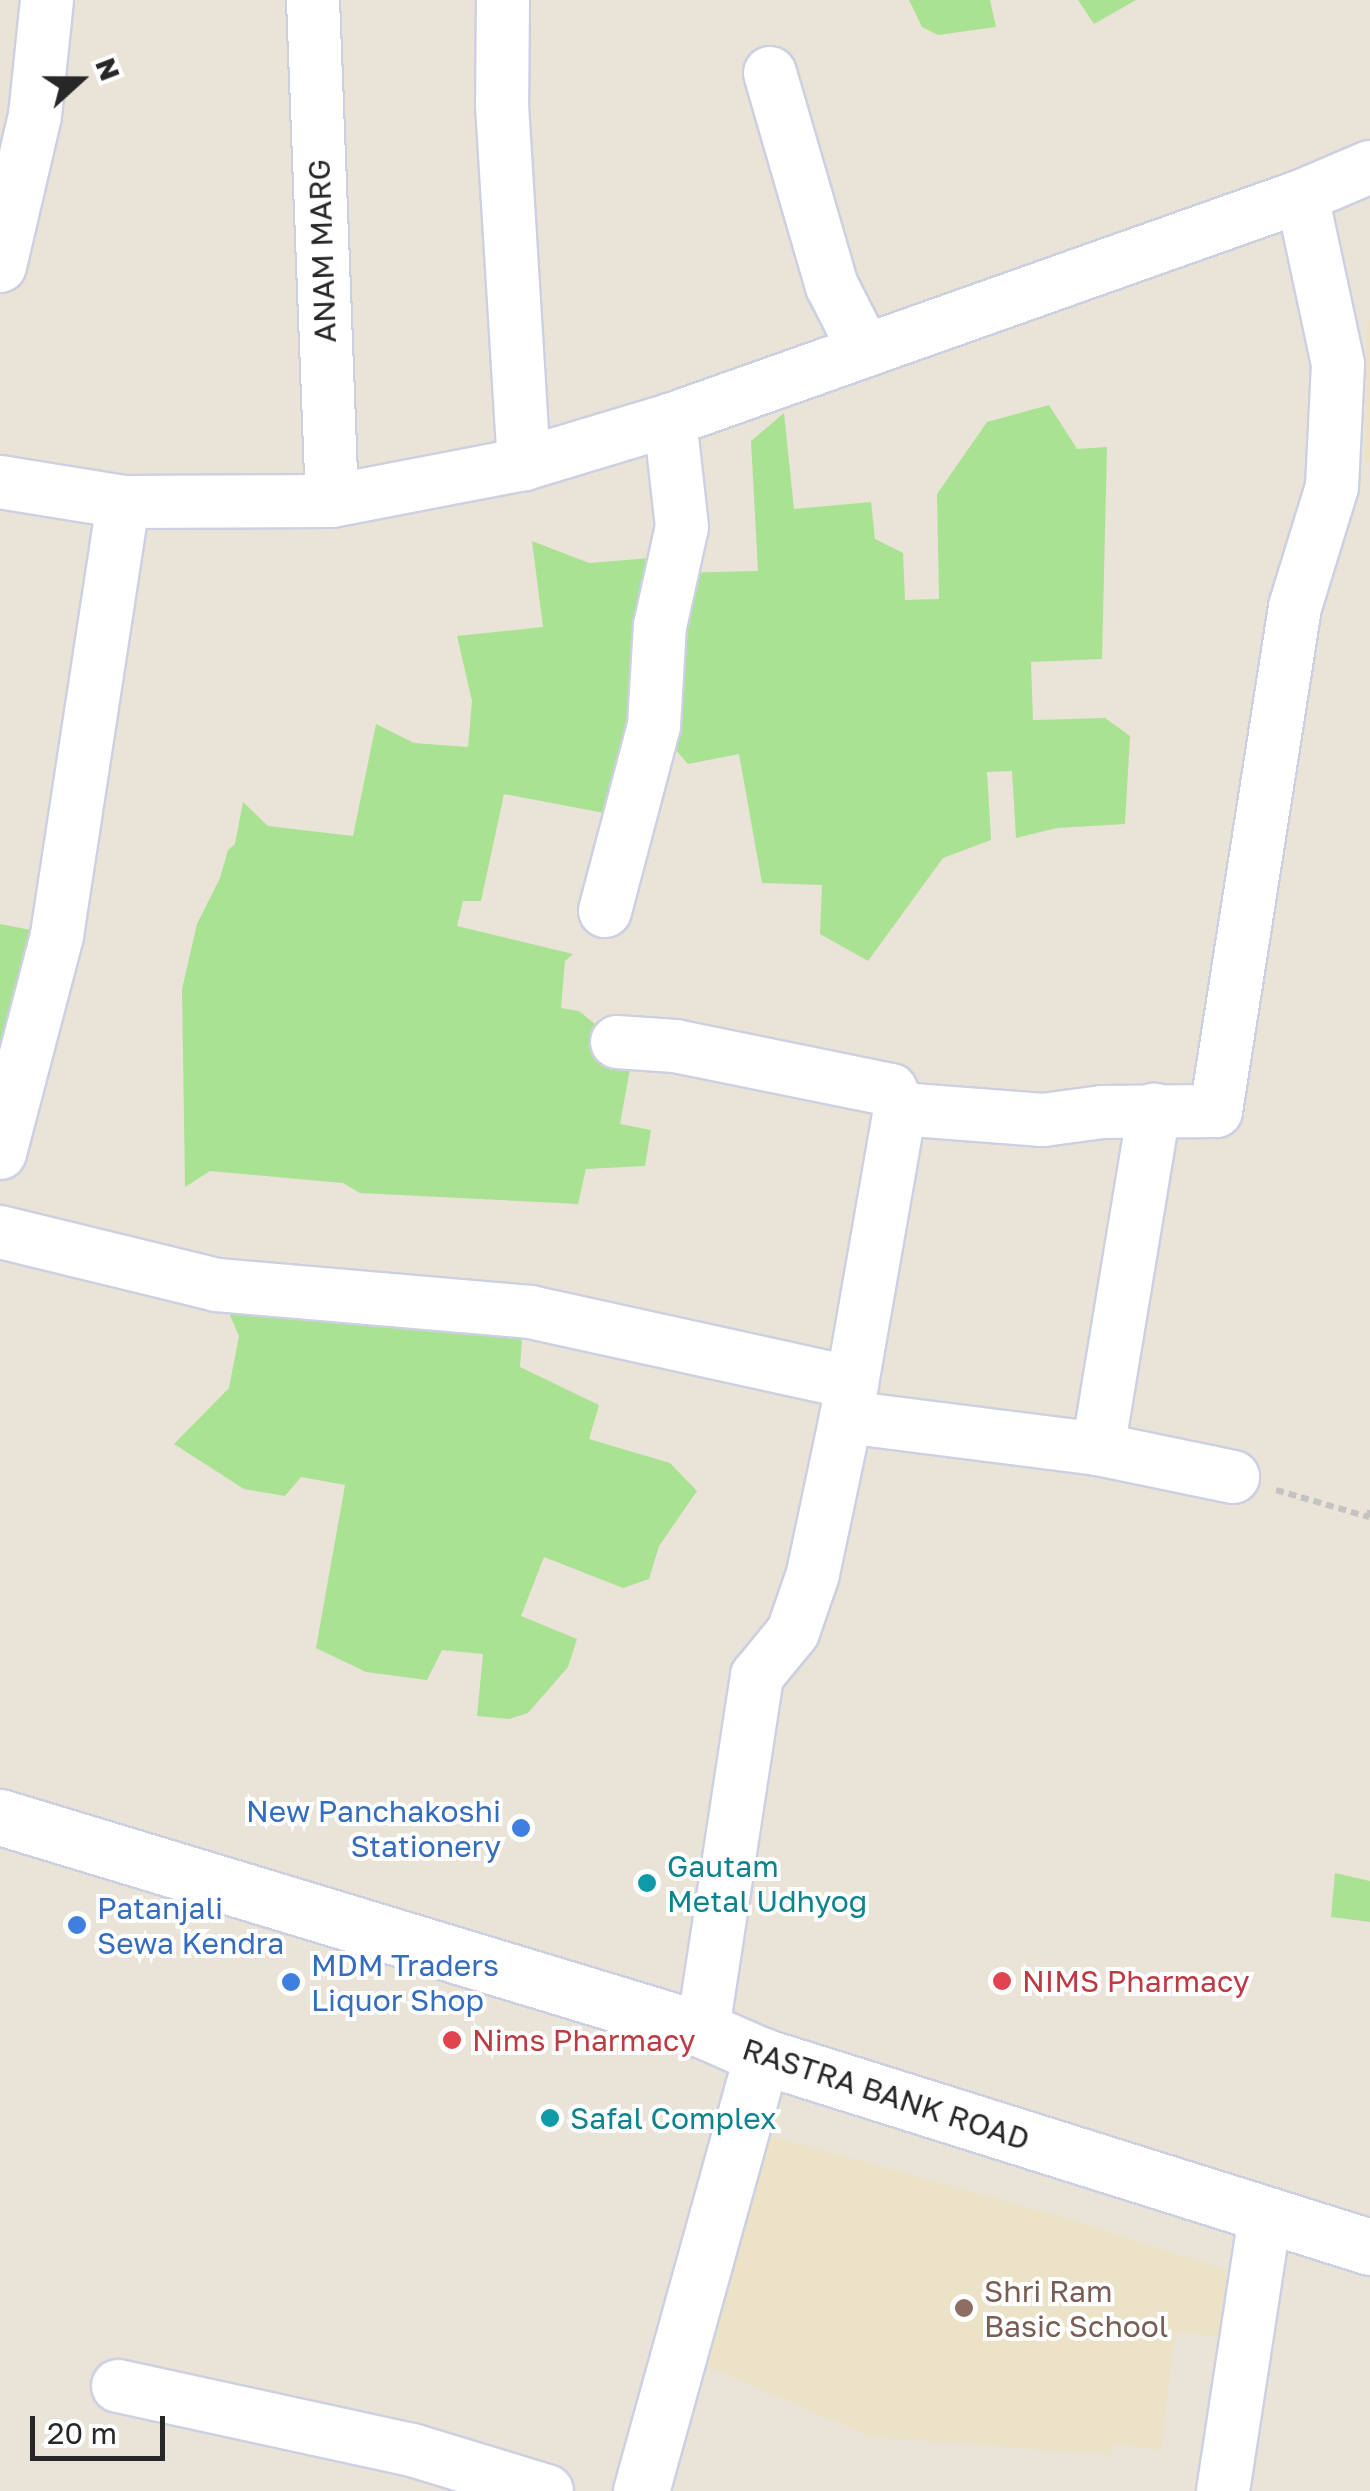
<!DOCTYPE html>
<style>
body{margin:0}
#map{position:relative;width:1370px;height:2491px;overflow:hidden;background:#eae3d8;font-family:"Golos Text",sans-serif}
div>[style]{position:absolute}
.education>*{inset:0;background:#ece2c7}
.green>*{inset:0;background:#aae293}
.path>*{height:6px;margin-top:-3px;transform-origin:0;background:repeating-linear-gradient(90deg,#c3c3c3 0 8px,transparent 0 13px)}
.roads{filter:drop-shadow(2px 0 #cdd0e1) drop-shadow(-2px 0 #cdd0e1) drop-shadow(0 2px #cdd0e1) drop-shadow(0 -2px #cdd0e1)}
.street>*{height:52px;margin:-26px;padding:0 26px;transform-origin:26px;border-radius:26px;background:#fff}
.secondary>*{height:55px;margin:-27.5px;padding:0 27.5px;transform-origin:27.5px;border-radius:27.5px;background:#fff}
.dots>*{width:28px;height:28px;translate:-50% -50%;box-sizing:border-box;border:5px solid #fff;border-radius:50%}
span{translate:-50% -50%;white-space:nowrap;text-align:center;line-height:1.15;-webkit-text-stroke:8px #fff;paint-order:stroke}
.street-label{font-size:30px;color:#272727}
.shop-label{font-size:30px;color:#366cbe}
.right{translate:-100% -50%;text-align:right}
.left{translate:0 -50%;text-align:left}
.culture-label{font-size:30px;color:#0d838f}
.health-label{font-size:30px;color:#be3a42}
.education-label{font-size:30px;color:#785e54}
.north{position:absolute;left:30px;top:30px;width:100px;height:100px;-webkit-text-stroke:8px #fff;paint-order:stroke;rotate:69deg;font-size:28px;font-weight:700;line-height:40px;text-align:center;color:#272727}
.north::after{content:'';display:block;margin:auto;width:35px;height:45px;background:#272727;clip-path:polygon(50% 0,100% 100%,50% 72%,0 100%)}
.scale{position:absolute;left:30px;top:2416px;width:135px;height:45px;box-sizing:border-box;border:5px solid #272727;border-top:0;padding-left:12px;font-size:30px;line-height:35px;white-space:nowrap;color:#272727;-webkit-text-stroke:8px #fff;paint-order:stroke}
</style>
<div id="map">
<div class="education">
<i style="clip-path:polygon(1367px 320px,1370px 320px,1370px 462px,1365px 462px)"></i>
<i style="clip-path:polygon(775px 2137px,1059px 2216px,1227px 2270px,1219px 2336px,1175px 2332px,1161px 2450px,1114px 2444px,1112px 2455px,871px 2437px,693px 2360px,757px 2145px)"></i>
</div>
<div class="green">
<i style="clip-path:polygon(909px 0,990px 0,996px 27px,938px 35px,922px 27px)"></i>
<i style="clip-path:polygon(1078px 0,1136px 0,1094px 24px)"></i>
<i style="clip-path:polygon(1049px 405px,1077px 449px,1107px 447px,1102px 659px,1031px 662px,1033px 720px,1105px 718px,1130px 736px,1125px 824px,1057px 828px,1016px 838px,1012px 771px,987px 772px,991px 840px,943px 858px,868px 961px,820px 934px,822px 885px,762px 883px,739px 754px,688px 764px,655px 726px,631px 818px,504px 794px,481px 901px,463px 901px,457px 926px,573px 954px,565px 961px,561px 1008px,579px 1011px,617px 1042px,630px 1069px,620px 1124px,651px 1130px,645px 1166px,586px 1169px,578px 1204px,360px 1193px,343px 1183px,210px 1171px,185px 1187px,182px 989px,197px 924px,220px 878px,228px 850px,235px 844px,243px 802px,268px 826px,353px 836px,376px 724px,414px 743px,468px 747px,472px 701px,457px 636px,543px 627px,532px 541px,589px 563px,651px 558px,672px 573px,758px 571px,751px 441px,784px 413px,794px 509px,871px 502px,875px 539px,903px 553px,905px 600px,939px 599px,937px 494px,987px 422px)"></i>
<i style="clip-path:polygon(0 924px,57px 935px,0 1128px)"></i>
<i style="clip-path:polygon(217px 1285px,523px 1325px,520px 1367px,599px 1405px,589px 1439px,670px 1463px,697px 1491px,659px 1546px,649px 1579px,623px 1588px,544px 1557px,521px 1616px,577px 1639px,568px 1667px,528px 1713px,509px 1719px,477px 1716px,483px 1654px,442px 1650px,427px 1680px,366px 1672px,316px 1648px,345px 1485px,301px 1477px,285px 1496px,244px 1489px,174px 1444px,229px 1388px,239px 1336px)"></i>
<i style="clip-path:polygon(1335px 1873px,1370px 1881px,1370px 1922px,1331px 1917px)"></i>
</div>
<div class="path">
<i style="left:1276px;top:1490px;width:97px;rotate:16.2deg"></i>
<i style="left:1369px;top:1517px;width:7px;rotate:-82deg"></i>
</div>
<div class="roads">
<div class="street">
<i style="left:313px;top:0;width:501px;rotate:87.83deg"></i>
<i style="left:503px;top:0;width:105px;rotate:90.5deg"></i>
<i style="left:502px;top:105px;width:360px;rotate:86.5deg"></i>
<i style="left:770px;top:73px;width:222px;rotate:73.8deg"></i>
<i style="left:832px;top:286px;width:73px;rotate:63.1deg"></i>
<i style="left:0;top:266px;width:154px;rotate:-76.9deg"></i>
<i style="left:35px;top:116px;width:117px;rotate:-84.1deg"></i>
<i style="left:0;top:482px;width:125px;rotate:9.2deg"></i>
<i style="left:123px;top:502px;width:209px;rotate:-0.3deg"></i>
<i style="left:332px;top:501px;width:196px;rotate:-10.9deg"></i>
<i style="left:524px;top:464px;width:152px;rotate:-16.8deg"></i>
<i style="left:670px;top:420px;width:671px;rotate:-19.52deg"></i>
<i style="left:1302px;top:196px;width:74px;rotate:-23.1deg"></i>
<i style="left:605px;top:911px;width:191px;rotate:-75.2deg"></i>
<i style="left:654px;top:726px;width:100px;rotate:-86.6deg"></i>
<i style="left:660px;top:626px;width:101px;rotate:-77.5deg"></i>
<i style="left:682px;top:527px;width:108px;rotate:-96.4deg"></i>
<i style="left:617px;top:1042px;width:58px;rotate:3.9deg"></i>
<i style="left:675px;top:1046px;width:220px;rotate:11.5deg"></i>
<i style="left:891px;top:1090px;width:21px;rotate:65deg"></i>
<i style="left:900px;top:1109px;width:313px;rotate:99.9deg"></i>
<i style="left:846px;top:1417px;width:160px;rotate:101.9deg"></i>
<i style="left:813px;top:1574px;width:61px;rotate:109deg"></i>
<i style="left:793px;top:1632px;width:57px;rotate:129.3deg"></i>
<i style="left:757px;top:1676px;width:358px;rotate:98.7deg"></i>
<i style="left:900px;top:1109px;width:143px;rotate:4.4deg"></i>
<i style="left:1043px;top:1120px;width:60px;rotate:-7.7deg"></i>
<i style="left:1102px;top:1112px;width:114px;rotate:-0.5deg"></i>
<i style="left:1216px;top:1111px;width:510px;rotate:-81.09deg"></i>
<i style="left:1295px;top:607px;width:126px;rotate:-72.9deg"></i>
<i style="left:1332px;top:487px;width:123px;rotate:-87.2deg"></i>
<i style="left:1338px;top:364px;width:172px;rotate:-102.1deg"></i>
<i style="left:0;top:1153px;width:225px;rotate:-75.3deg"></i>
<i style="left:57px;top:935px;width:438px;rotate:-81.3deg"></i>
<i style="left:0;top:1232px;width:223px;rotate:13.7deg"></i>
<i style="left:217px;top:1285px;width:314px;rotate:4.9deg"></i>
<i style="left:530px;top:1312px;width:330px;rotate:12.4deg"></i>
<i style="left:846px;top:1417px;width:254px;rotate:7.2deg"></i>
<i style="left:1098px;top:1449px;width:138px;rotate:11.7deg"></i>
<i style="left:1098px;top:1449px;width:344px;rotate:-80.6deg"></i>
<i style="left:118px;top:2386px;width:301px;rotate:12.3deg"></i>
<i style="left:412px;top:2450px;width:141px;rotate:16.9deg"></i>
<i style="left:1223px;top:2491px;width:277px;rotate:-81.3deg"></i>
</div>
<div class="secondary">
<i style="left:0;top:1817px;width:735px;rotate:16.86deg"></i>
<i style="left:703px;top:2030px;width:64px;rotate:23.8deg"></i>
<i style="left:762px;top:2056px;width:637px;rotate:17.44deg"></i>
<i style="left:641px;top:2491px;width:452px;rotate:-74.5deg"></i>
</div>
</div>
<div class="dots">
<i style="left:521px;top:1828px;background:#3f7fe0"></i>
<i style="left:647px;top:1883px;background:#0f9aa8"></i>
<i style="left:77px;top:1925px;background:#3f7fe0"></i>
<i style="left:1002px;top:1981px;background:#e0444e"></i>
<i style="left:291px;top:1982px;background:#3f7fe0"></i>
<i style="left:452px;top:2040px;background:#e0444e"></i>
<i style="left:550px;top:2118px;background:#0f9aa8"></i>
<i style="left:964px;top:2308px;background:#8d6e63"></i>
</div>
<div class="street-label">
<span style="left:322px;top:251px;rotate:-92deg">ANAM MARG</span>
<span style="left:886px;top:2094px;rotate:18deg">RASTRA BANK ROAD</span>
</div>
<div class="shop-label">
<span class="right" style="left:501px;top:1828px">New Panchakoshi<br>Stationery</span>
<span class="left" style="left:97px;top:1925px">Patanjali<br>Sewa Kendra</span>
<span class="left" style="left:311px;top:1982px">MDM Traders<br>Liquor Shop</span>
</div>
<div class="culture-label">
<span class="left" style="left:667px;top:1883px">Gautam<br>Metal Udhyog</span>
<span class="left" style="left:570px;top:2118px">Safal Complex</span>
</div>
<div class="health-label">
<span class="left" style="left:1022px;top:1981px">NIMS Pharmacy</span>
<span class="left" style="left:472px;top:2040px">Nims Pharmacy</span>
</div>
<div class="education-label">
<span class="left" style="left:984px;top:2308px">Shri Ram<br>Basic School</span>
</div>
<div class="north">N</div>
<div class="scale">20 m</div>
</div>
